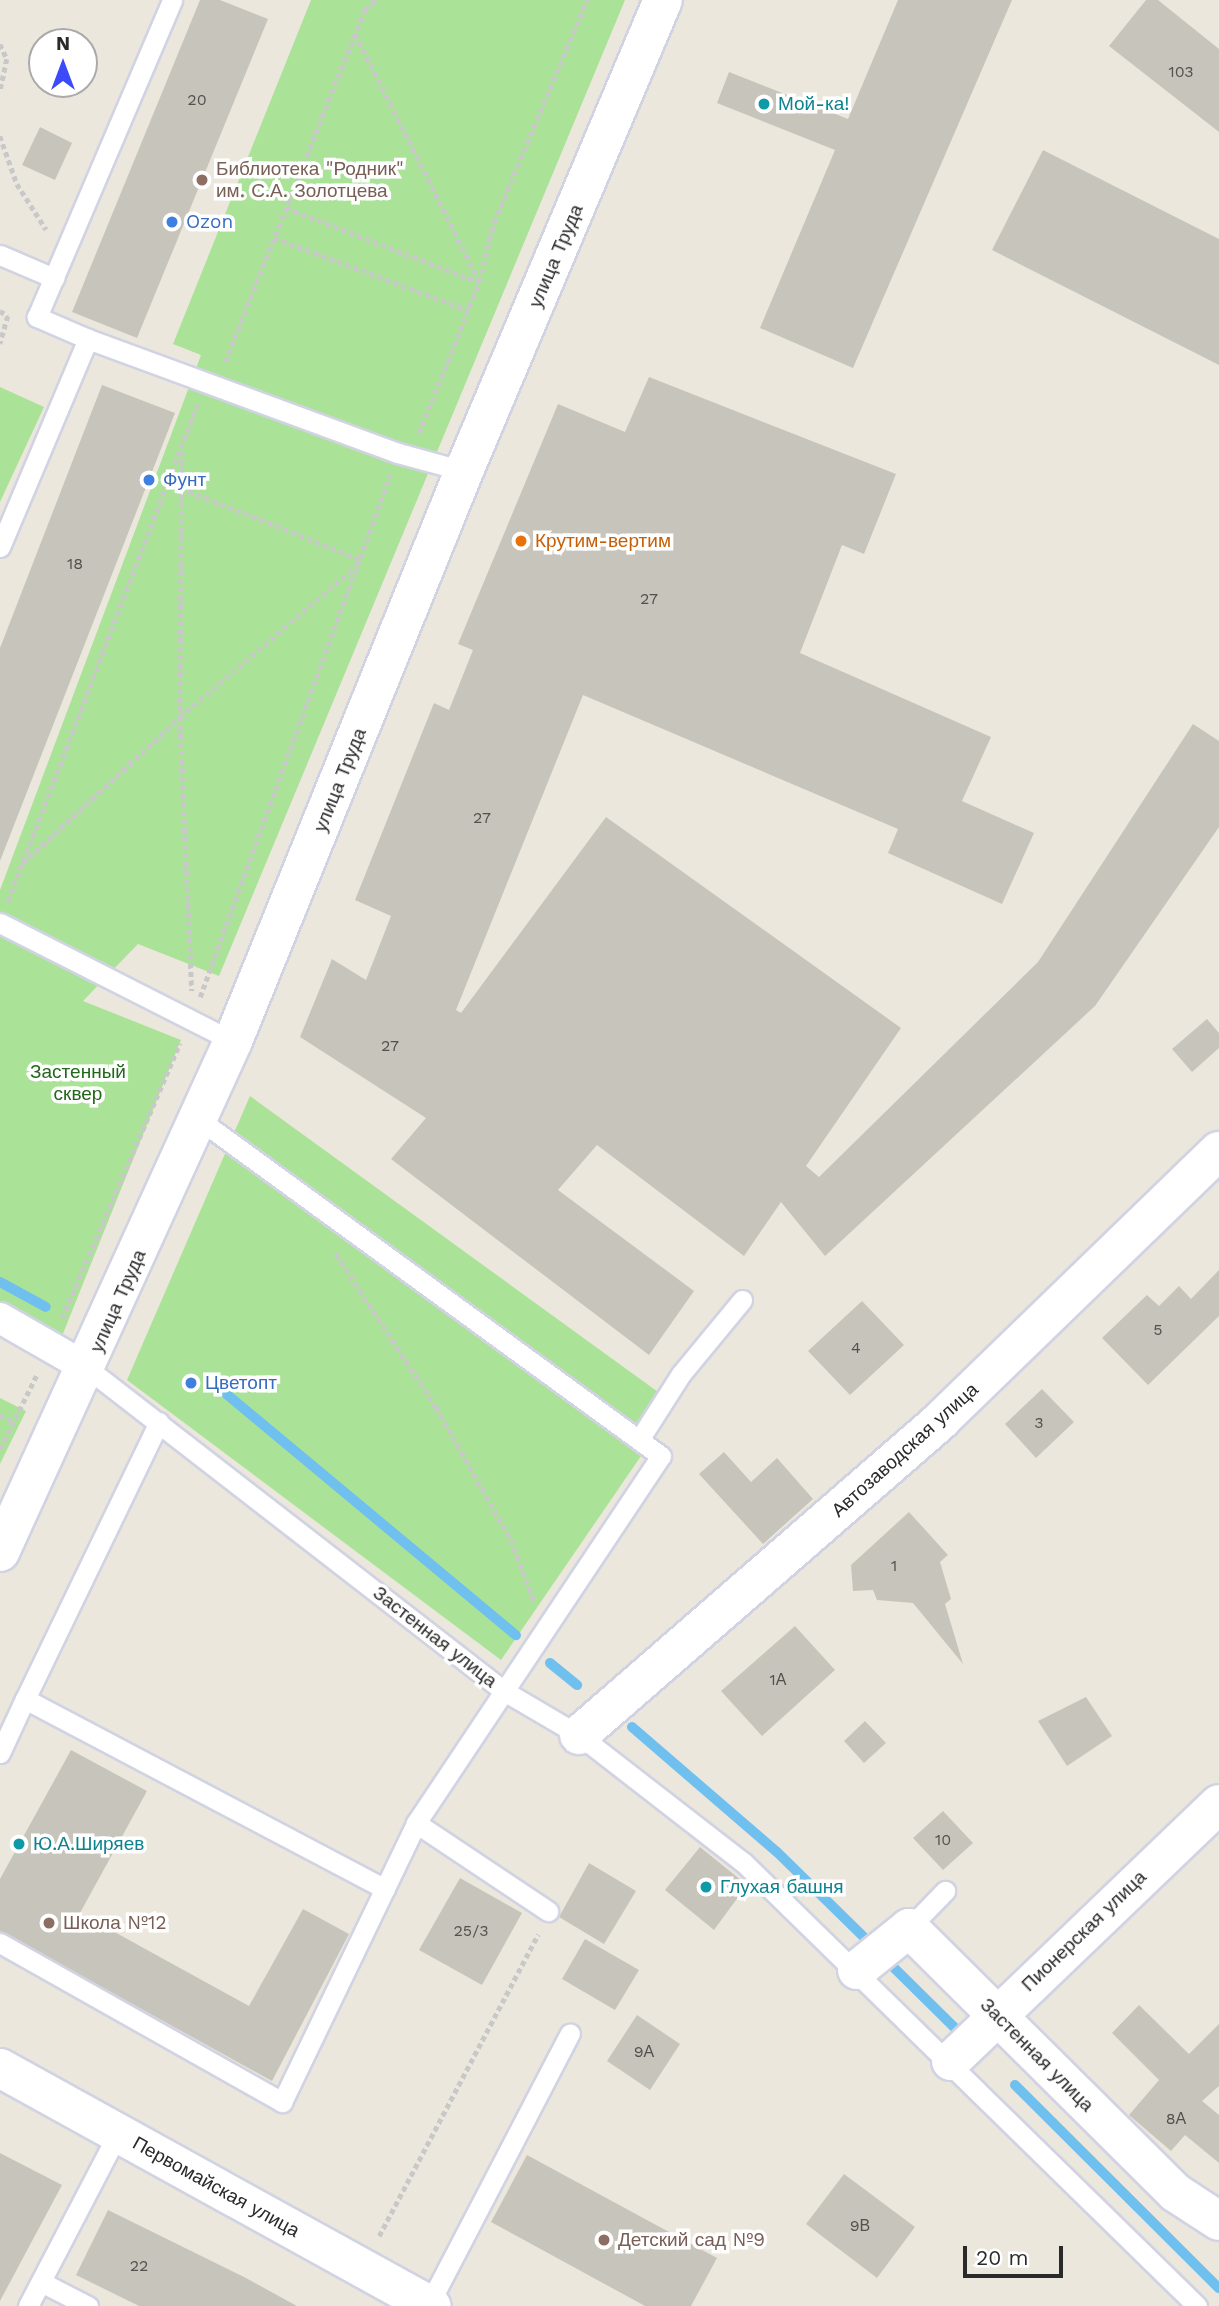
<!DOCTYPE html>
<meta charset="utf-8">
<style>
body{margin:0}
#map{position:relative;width:1219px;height:2306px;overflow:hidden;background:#ece7dc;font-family:"Work Sans",sans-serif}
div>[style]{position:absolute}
.green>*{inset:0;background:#aae398}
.stream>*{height:10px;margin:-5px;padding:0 5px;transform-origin:5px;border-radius:5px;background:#6fbfef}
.building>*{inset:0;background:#c7c5bb}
.path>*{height:4.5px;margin-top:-2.25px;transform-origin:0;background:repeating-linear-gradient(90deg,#c8c8c8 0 5px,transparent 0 8.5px)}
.roads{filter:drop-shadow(2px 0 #d1d3e3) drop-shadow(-2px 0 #d1d3e3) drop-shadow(0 2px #d1d3e3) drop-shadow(0 -2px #d1d3e3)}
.service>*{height:19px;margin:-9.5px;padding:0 9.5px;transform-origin:9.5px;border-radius:9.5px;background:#fff}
.pedestrian>*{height:30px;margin:-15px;padding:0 15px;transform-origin:15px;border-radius:15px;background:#fff}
.minor>*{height:38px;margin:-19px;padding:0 19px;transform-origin:19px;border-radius:19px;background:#fff}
.secondary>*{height:38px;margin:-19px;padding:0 19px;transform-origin:19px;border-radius:19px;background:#fff}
.dots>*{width:19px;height:19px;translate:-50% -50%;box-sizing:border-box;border:4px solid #fff;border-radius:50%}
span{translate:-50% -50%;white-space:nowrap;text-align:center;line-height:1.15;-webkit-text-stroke:7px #fff;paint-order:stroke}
.number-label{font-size:16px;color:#51514e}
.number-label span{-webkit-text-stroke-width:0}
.culture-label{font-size:19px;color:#0d838f}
.left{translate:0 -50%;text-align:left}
.education-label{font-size:19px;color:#785e54}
.shop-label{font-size:19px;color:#366cbe}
.street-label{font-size:19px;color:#2a2a2a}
.food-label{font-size:19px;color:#c56008}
.park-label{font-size:19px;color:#22671a}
.north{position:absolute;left:28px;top:28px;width:70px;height:70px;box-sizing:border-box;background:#fff;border:2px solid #aaa;border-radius:50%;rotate:0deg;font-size:19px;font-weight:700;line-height:28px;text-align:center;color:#2a2a2a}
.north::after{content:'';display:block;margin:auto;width:24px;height:32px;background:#3b4bfa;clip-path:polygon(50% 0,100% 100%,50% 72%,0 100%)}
.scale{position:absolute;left:963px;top:2246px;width:100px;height:32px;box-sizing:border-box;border:4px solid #2a2a2a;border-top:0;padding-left:9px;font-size:21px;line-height:24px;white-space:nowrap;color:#2a2a2a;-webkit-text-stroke:5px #fff;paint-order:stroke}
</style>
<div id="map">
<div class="green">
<i style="clip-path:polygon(311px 0,625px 0,219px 976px,138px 944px,83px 1001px,181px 1040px,60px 1341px,0 1308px,0 890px,201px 355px,173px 344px)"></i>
<i style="clip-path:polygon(0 387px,44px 407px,0 502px)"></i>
<i style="clip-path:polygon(250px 1096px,676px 1405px,501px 1660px,127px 1380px)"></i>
<i style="clip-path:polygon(0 1398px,26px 1411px,0 1464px)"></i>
</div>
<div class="stream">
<i style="left:0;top:1282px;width:52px;rotate:28.5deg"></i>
<i style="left:224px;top:1392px;width:380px;rotate:39.8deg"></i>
<i style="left:550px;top:1663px;width:35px;rotate:39deg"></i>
<i style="left:632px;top:1727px;width:191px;rotate:40.8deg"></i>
<i style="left:777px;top:1852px;width:134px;rotate:44.4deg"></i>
<i style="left:883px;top:1957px;width:114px;rotate:44.6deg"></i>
<i style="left:1015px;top:2085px;width:288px;rotate:44.9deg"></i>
</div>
<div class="building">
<i style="clip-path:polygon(200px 0,220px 0,268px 19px,137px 338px,72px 312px)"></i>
<i style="clip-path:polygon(898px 0,1012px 0,853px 368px,760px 328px,835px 150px,717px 103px,729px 72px,848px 119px)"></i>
<i style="clip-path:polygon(1146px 0,1158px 0,1219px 49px,1219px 132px,1109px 46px)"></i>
<i style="clip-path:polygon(40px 127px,72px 143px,55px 180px,22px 165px)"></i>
<i style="clip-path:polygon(1043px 150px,1219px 239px,1219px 365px,992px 250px)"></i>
<i style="clip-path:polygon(649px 377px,896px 474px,864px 554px,842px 545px,800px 653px,991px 737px,962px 801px,1034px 833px,1002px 904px,888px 853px,898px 829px,583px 695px,456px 1010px,461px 1013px,606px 817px,901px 1028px,806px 1166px,819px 1177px,1038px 962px,1193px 724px,1219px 741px,1219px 827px,1095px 1006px,825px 1256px,781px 1202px,744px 1256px,597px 1145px,558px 1190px,694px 1291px,649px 1355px,391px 1159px,426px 1118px,300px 1037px,332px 959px,366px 980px,391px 916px,355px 900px,434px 703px,449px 710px,473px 650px,458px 644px,558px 404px,625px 432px)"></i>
<i style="clip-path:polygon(102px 385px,175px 413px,0 861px,0 648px)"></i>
<i style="clip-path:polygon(1207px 1019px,1219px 1033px,1219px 1048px,1192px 1072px,1172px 1049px)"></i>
<i style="clip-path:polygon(1219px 1270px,1219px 1316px,1148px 1385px,1102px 1338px,1147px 1295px,1159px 1306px,1179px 1286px,1191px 1299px)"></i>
<i style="clip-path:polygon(862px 1301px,904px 1345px,850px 1395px,808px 1351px)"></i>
<i style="clip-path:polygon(1042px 1389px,1074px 1422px,1036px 1458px,1005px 1424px)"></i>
<i style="clip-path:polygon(724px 1452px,751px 1482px,777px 1458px,813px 1499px,763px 1544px,699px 1474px)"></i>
<i style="clip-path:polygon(909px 1512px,948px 1555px,940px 1562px,951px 1599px,945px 1604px,963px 1664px,913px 1603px,877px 1600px,873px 1590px,853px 1591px,851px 1565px)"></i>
<i style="clip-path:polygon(795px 1626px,835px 1670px,762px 1736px,721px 1691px)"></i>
<i style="clip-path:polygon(1086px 1697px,1112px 1736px,1067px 1766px,1038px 1721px)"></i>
<i style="clip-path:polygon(865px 1721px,886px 1743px,864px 1763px,844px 1741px)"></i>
<i style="clip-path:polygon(71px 1750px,147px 1791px,80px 1913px,249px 2006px,303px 1909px,349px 1934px,272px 2081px,0 1931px,0 1879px)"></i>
<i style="clip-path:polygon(943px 1811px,973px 1843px,943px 1870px,913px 1838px)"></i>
<i style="clip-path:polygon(700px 1847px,747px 1885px,714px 1930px,665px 1890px)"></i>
<i style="clip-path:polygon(589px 1863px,636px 1891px,604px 1944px,559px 1917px)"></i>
<i style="clip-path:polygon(460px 1878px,522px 1913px,482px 1985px,419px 1950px)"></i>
<i style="clip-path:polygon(585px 1939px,639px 1970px,615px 2010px,562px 1979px)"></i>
<i style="clip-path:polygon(1139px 2005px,1189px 2054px,1219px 2024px,1219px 2086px,1202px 2101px,1219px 2115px,1219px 2163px,1185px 2135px,1171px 2151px,1129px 2115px,1159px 2080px,1112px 2033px)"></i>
<i style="clip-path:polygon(637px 2015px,680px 2044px,650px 2090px,607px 2061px)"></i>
<i style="clip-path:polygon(0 2153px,62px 2185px,0 2301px)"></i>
<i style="clip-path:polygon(527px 2155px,717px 2258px,691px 2306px,645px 2306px,491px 2222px)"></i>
<i style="clip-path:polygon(844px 2174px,915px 2227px,877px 2278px,806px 2224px)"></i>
<i style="clip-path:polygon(108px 2210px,244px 2277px,297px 2306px,139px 2306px,76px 2275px)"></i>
</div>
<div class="path">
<i style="left:0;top:44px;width:17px;rotate:65deg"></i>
<i style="left:7px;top:59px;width:34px;rotate:102deg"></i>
<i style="left:0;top:136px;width:51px;rotate:70.5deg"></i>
<i style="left:17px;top:184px;width:54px;rotate:57.2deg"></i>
<i style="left:286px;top:208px;width:207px;rotate:21deg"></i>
<i style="left:479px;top:282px;width:277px;rotate:-116.6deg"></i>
<i style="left:274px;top:238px;width:207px;rotate:20.4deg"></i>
<i style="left:0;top:311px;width:9px;rotate:32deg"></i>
<i style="left:8px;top:316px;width:29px;rotate:106deg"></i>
<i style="left:225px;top:362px;width:380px;rotate:-68.4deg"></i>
<i style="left:365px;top:9px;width:14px;rotate:-39deg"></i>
<i style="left:419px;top:433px;width:162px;rotate:-68.3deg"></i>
<i style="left:479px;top:282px;width:62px;rotate:-76deg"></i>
<i style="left:494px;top:222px;width:241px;rotate:-67.3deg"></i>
<i style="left:182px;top:451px;width:266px;rotate:90.4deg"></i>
<i style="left:180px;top:717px;width:274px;rotate:87.5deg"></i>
<i style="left:181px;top:488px;width:192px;rotate:21.7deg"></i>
<i style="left:23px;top:863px;width:214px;rotate:-42.9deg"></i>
<i style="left:180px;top:717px;width:232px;rotate:-40.6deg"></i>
<i style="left:8px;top:901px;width:531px;rotate:-69.14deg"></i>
<i style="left:200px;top:997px;width:556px;rotate:-70deg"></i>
<i style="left:336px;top:1254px;width:183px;rotate:56.8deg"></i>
<i style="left:436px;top:1407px;width:153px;rotate:60.6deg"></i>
<i style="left:511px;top:1540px;width:65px;rotate:69.3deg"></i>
<i style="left:62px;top:1318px;width:299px;rotate:-66.8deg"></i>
<i style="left:0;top:1415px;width:13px;rotate:27deg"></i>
<i style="left:0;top:1449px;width:84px;rotate:-63.7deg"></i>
<i style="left:379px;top:2236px;width:341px;rotate:-62.2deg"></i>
</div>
<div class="roads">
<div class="service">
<i style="left:0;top:255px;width:59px;rotate:23.1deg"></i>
<i style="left:88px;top:339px;width:330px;rotate:20.2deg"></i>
<i style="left:398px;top:453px;width:68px;rotate:15.3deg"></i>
<i style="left:0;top:547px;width:226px;rotate:-67.1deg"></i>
<i style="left:88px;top:339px;width:56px;rotate:-156.7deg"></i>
<i style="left:37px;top:317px;width:345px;rotate:-66.9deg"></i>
<i style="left:0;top:923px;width:261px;rotate:26.9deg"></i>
<i style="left:87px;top:1368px;width:527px;rotate:37.76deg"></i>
<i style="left:504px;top:1691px;width:87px;rotate:30.4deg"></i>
<i style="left:579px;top:1735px;width:207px;rotate:37.8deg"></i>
<i style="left:743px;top:1862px;width:635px;rotate:44.36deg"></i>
<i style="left:159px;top:1422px;width:308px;rotate:115.8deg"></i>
<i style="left:25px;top:1699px;width:407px;rotate:27.8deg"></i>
<i style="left:639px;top:1440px;width:78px;rotate:-57.5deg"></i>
<i style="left:681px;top:1374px;width:96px;rotate:-50.5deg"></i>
<i style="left:0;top:1753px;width:60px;rotate:-65.2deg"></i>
<i style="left:416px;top:1823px;width:159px;rotate:33.7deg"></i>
<i style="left:909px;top:1928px;width:52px;rotate:-45.8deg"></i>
<i style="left:0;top:1943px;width:324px;rotate:29.4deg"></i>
<i style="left:282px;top:2102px;width:310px;rotate:-64.3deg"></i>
<i style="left:416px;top:1823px;width:441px;rotate:-56.3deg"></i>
<i style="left:661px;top:1456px;width:574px;rotate:-143.93deg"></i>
<i style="left:41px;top:2282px;width:53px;rotate:27.1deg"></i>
<i style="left:429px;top:2304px;width:305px;rotate:-62.5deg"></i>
<i style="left:28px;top:2306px;width:195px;rotate:-62.5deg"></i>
</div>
<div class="pedestrian">
<i style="left:0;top:1318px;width:100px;rotate:29.9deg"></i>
</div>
<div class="minor">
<i style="left:579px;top:1735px;width:481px;rotate:-41deg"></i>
<i style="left:942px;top:1419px;width:385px;rotate:-44.1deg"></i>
<i style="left:857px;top:1970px;width:67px;rotate:-38.9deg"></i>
<i style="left:909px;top:1928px;width:376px;rotate:44.8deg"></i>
<i style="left:1176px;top:2193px;width:51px;rotate:33.1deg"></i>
<i style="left:951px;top:2061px;width:371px;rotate:-43.8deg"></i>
<i style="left:0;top:2068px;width:493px;rotate:28.9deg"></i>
</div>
<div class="secondary">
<i style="left:0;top:1552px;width:562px;rotate:-65.49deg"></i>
<i style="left:233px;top:1041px;width:615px;rotate:-67.94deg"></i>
<i style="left:464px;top:471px;width:511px;rotate:-67.1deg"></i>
</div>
</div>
<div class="dots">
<i style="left:764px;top:104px;background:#0f9aa8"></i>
<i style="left:202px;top:180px;background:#8d6e63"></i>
<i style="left:172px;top:222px;background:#3f7fe0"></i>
<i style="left:149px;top:480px;background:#3f7fe0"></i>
<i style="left:521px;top:541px;background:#e8710a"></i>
<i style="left:191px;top:1383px;background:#3f7fe0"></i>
<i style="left:19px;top:1844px;background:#0f9aa8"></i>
<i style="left:706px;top:1887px;background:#0f9aa8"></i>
<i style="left:49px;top:1923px;background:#8d6e63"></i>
<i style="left:604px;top:2240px;background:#8d6e63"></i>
</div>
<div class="number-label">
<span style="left:1181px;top:72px">103</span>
<span style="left:197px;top:100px">20</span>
<span style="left:75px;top:564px">18</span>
<span style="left:649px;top:599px">27</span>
<span style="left:482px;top:818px">27</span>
<span style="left:390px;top:1046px">27</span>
<span style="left:1158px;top:1330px">5</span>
<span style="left:856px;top:1348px">4</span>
<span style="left:1039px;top:1423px">3</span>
<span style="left:894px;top:1566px">1</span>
<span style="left:778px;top:1680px">1А</span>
<span style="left:943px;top:1840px">10</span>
<span style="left:471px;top:1931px">25/3</span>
<span style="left:644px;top:2052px">9А</span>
<span style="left:1176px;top:2119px">8А</span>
<span style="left:860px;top:2226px">9В</span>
<span style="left:139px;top:2266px">22</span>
</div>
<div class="culture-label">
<span class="left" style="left:778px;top:104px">Мой-ка!</span>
<span class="left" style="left:33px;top:1844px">Ю.А.Ширяев</span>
<span class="left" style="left:720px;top:1887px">Глухая башня</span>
</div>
<div class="education-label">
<span class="left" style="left:216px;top:180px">Библиотека "Родник"<br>им. С.А. Золотцева</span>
<span class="left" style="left:63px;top:1923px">Школа №12</span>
<span class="left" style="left:618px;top:2240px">Детский сад №9</span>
</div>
<div class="shop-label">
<span class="left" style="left:186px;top:222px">Ozon</span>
<span class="left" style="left:163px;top:480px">Фунт</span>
<span class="left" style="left:205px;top:1383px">Цветопт</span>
</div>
<div class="street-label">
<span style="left:556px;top:256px;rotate:-67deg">улица Труда</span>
<span style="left:340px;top:780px;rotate:-68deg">улица Труда</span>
<span style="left:118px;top:1301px;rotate:-66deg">улица Труда</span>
<span style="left:905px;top:1450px;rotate:-42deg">Автозаводская улица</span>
<span style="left:435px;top:1637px;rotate:38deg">Застенная улица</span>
<span style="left:1084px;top:1931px;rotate:-44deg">Пионерская улица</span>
<span style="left:1037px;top:2055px;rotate:45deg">Застенная улица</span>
<span style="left:216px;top:2187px;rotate:29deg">Первомайская улица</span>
</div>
<div class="food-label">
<span class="left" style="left:535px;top:541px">Крутим-вертим</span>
</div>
<div class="park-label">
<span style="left:78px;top:1083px">Застенный<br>сквер</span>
</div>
<div class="north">N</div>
<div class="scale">20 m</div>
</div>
